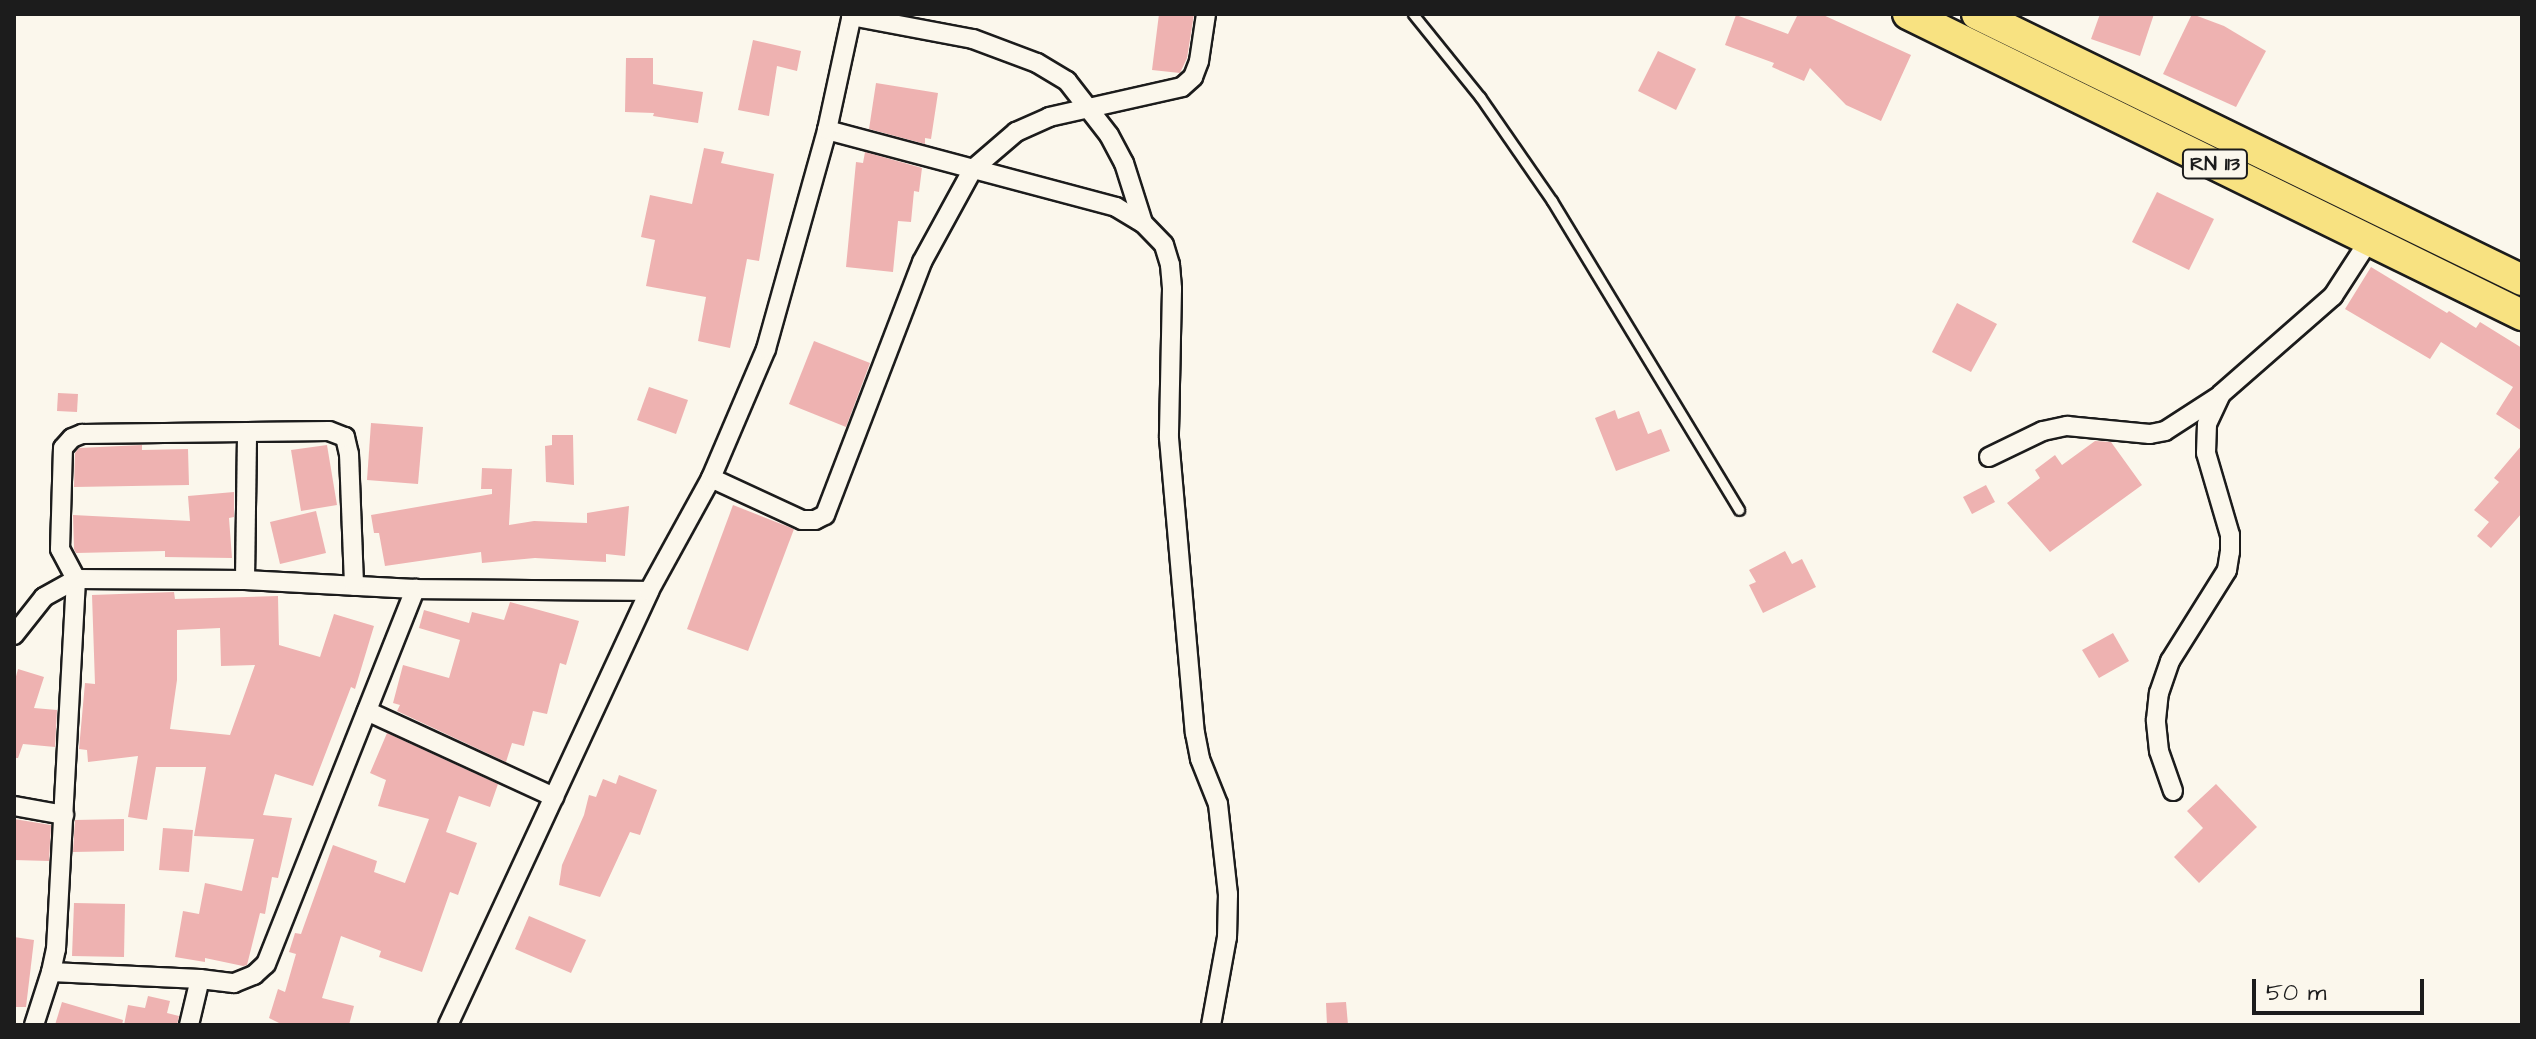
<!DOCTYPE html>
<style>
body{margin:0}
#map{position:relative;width:2536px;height:1039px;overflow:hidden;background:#fbf7ec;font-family:"Architects Daughter",sans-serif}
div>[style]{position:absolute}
.building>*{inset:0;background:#eeb2b1}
.roads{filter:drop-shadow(2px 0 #1c1c1c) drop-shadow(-2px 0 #1c1c1c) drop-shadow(0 2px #1c1c1c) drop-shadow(0 -2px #1c1c1c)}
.service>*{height:9px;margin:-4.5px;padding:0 4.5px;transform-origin:4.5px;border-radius:4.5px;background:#fbf7ec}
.minor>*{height:18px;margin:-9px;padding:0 9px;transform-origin:9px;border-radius:9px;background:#fbf7ec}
.primary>*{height:30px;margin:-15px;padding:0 15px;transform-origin:15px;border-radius:15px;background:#f8e281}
span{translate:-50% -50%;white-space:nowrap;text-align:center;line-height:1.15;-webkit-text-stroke:7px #fbf7ec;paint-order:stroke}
.shield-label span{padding:2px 6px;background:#fbf7ec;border:2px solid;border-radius:6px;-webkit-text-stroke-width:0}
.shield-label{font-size:20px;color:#1c1c1c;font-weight:700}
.frame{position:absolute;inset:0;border:16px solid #1c1c1c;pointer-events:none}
.scale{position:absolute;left:2252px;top:979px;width:172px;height:36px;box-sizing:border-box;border:4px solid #1c1c1c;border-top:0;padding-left:10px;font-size:24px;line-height:28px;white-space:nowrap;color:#1c1c1c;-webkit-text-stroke:6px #fbf7ec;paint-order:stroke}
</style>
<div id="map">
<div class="building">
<i style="clip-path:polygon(1159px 14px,1194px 14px,1187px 58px,1180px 73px,1152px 70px)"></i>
<i style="clip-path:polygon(1798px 14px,1821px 14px,1911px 55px,1881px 121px,1846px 105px,1810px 68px,1804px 81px,1772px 67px,1774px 63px,1725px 45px,1736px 15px,1788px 34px)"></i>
<i style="clip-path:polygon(2100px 14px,2154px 14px,2140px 56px,2091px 39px)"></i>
<i style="clip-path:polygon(2192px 14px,2224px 26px,2266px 51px,2236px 107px,2163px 74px)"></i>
<i style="clip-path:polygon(753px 40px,801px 51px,797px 71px,777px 66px,769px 116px,738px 110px)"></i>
<i style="clip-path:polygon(1658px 51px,1696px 69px,1676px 110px,1638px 91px)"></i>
<i style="clip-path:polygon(626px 58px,653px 58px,653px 84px,703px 92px,698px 123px,653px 116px,654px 113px,625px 112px)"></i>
<i style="clip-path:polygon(876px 83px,938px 93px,931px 139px,925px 138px,925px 144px,869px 129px)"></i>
<i style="clip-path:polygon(704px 148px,724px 152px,721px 163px,774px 174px,759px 261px,747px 259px,730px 348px,698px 341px,706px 297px,646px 286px,655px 240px,641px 237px,650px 195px,692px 204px)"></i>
<i style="clip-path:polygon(865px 152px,922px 168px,919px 192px,914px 191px,911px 222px,898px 221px,893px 272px,846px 267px,856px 162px,863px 163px)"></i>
<i style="clip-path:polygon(2157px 192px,2214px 219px,2189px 270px,2132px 242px)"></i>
<i style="clip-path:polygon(2371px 267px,2447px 313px,2449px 311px,2476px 328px,2480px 322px,2522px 348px,2522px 431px,2496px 414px,2513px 387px,2441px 342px,2430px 359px,2345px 309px)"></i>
<i style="clip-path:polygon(1957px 303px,1997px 324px,1971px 372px,1932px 352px)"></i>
<i style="clip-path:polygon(814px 341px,870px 363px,846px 427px,789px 404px)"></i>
<i style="clip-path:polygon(649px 387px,688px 400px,676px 434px,637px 420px)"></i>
<i style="clip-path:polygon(58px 393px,78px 394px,77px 412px,57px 411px)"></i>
<i style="clip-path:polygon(1615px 410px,1618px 419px,1639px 411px,1648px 434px,1661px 429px,1670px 451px,1616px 471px,1595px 418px)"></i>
<i style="clip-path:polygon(371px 423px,423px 427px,418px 484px,367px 480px)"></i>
<i style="clip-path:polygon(552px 435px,573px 435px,574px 485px,546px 482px,545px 446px,552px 445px)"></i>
<i style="clip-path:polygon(2095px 441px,2111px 442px,2142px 485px,2050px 552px,2007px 503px,2040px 478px,2035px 470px,2055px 455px,2062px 465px)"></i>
<i style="clip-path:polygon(142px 445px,142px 450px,188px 449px,189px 485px,74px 487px,75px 453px,79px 448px)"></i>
<i style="clip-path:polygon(327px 445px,337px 505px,301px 511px,291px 450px)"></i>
<i style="clip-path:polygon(2522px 445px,2522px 513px,2491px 548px,2477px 536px,2489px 522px,2474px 510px,2499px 482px,2494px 478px)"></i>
<i style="clip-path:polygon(482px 468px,512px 469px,509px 525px,534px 521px,587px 523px,587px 513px,629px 506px,625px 556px,606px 554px,606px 562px,535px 558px,482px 563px,481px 552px,385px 566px,379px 533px,374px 533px,371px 515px,492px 494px,492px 489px,481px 489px)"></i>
<i style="clip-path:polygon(1986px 485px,1995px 502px,1972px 514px,1963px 497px)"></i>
<i style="clip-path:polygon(234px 492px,234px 517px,229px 518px,232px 558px,165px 557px,165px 551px,76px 553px,74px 549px,73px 515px,190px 521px,188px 496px)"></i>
<i style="clip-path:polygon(733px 505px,794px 529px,748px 651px,687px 629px)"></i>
<i style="clip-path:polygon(316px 511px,326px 553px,280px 564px,270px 522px)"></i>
<i style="clip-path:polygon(1785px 551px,1792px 564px,1802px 559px,1816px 587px,1763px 613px,1749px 585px,1756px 582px,1749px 570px)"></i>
<i style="clip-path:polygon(evenodd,174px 592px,175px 599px,278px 596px,279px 645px,320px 657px,334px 614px,374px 626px,355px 689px,351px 687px,313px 786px,275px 774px,263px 815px,292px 818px,278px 878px,272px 877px,265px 914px,260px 913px,247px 965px,243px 966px,205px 958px,205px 962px,175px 957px,183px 911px,199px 914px,205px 883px,242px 891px,254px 839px,194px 836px,206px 767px,156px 767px,147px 820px,128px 817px,138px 756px,88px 762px,87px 750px,79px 749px,85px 683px,95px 684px,92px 595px,174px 592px,220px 628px,221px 666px,255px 665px,230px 735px,170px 729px,177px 680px,177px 630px,220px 628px)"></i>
<i style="clip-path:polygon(510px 602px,579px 621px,566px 665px,560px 663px,547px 714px,533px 711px,524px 746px,512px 743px,506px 762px,397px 711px,400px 705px,393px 703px,403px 665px,449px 678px,460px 640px,419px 628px,424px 610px,469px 623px,472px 612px,504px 620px)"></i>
<i style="clip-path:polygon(2113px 633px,2129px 661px,2099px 678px,2082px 650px)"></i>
<i style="clip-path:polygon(18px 669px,44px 677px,34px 708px,57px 710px,55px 747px,23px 744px,18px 758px,14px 758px,14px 684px)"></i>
<i style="clip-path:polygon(387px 733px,498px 784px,490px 807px,459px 796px,446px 832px,477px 843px,458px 895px,450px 892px,422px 972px,379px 957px,381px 951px,341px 936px,322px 998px,354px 1006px,349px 1025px,283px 1025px,269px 1018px,278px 989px,285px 992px,296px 954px,289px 952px,295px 933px,301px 934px,333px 845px,377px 861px,374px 872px,405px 883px,429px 819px,378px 806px,386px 780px,370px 773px)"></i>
<i style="clip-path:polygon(619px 775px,657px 790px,640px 835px,630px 832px,600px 897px,559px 885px,562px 865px,584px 815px,589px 795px,596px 797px,603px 779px,616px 784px)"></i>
<i style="clip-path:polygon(2216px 784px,2257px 827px,2199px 883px,2174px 857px,2203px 828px,2187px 811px)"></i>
<i style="clip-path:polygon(14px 819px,51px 825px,49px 861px,14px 860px)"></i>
<i style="clip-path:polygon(124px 819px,124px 851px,73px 852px,75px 820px)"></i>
<i style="clip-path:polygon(163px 828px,193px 830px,189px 872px,159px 870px)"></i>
<i style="clip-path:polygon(74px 903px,125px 904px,124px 957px,72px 956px)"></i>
<i style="clip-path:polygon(529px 916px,586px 940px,571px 973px,515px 949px)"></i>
<i style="clip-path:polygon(14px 937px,34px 940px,26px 1007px,14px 1007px)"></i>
<i style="clip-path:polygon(148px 996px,170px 1001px,167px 1013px,179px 1016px,177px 1025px,124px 1025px,128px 1005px,145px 1008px)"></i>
<i style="clip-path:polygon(62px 1002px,123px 1020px,122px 1025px,55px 1025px)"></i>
<i style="clip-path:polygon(1346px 1002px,1348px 1025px,1327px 1025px,1326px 1003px)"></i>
</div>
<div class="roads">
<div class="service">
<i style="left:1413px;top:14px;width:107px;rotate:51.1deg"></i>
<i style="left:1480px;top:97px;width:126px;rotate:55.3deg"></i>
<i style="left:1552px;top:201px;width:361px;rotate:58.8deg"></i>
</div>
<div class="minor">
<i style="left:851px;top:16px;width:124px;rotate:10.7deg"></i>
<i style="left:973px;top:39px;width:68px;rotate:20.6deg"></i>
<i style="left:1037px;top:63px;width:35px;rotate:31deg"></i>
<i style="left:1067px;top:81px;width:68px;rotate:52.1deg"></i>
<i style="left:1109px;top:135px;width:32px;rotate:62deg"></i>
<i style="left:1124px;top:163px;width:63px;rotate:72.4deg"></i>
<i style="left:827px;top:130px;width:299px;rotate:14.9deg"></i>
<i style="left:1116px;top:207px;width:31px;rotate:31deg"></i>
<i style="left:1143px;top:223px;width:30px;rotate:46deg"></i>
<i style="left:1164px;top:245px;width:21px;rotate:73deg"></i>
<i style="left:1170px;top:265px;width:24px;rotate:85deg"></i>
<i style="left:1172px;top:289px;width:149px;rotate:91.2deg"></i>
<i style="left:1169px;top:438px;width:296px;rotate:85deg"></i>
<i style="left:1195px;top:733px;width:26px;rotate:79deg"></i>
<i style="left:1200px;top:759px;width:48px;rotate:68.2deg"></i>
<i style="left:1218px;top:804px;width:91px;rotate:83.7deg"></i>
<i style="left:1228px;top:894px;width:43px;rotate:91.3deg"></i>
<i style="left:1227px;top:937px;width:89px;rotate:100.3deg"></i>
<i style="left:1989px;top:457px;width:60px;rotate:-25.7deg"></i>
<i style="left:2043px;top:431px;width:25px;rotate:-12deg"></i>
<i style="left:2067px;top:426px;width:83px;rotate:5.5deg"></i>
<i style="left:2150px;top:434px;width:15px;rotate:-11deg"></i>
<i style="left:2165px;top:431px;width:64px;rotate:-32.9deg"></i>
<i style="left:711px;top:478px;width:100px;rotate:24.8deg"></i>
<i style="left:802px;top:520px;width:13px"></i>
<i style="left:815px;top:520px;width:11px;rotate:-27deg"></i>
<i style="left:825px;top:515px;width:271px;rotate:-69deg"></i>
<i style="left:922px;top:262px;width:106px;rotate:-61.3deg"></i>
<i style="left:973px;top:169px;width:57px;rotate:-40.7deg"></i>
<i style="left:1016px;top:132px;width:36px;rotate:-24deg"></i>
<i style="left:1049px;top:117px;width:136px;rotate:-12.7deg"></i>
<i style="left:1182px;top:87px;width:15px;rotate:-42deg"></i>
<i style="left:1193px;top:77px;width:17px;rotate:-69deg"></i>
<i style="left:1199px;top:61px;width:48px;rotate:-81.5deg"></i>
<i style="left:245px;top:580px;width:148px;rotate:-89.2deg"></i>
<i style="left:14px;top:635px;width:48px;rotate:-51.7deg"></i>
<i style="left:44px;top:597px;width:37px;rotate:-29deg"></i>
<i style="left:76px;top:579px;width:169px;rotate:0.3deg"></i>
<i style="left:245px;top:580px;width:170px;rotate:3deg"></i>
<i style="left:415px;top:589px;width:234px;rotate:0.5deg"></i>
<i style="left:367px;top:711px;width:206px;rotate:24.7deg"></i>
<i style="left:2173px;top:791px;width:42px;rotate:-109.3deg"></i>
<i style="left:2159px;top:751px;width:31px;rotate:-96deg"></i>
<i style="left:2156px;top:720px;width:27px;rotate:-84deg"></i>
<i style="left:2159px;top:693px;width:34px;rotate:-71deg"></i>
<i style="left:2170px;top:661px;width:107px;rotate:-57.9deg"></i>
<i style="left:2227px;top:570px;width:18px;rotate:-81deg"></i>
<i style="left:2230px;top:552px;width:17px;rotate:-90deg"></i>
<i style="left:2230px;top:535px;width:85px;rotate:-106.3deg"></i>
<i style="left:2206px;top:453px;width:29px;rotate:-88deg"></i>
<i style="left:2207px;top:424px;width:33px;rotate:-65deg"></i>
<i style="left:2221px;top:394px;width:149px;rotate:-41.2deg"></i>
<i style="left:2333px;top:296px;width:68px;rotate:-57deg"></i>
<i style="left:14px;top:806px;width:51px;rotate:10.2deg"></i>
<i style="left:200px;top:979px;width:34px;rotate:7deg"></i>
<i style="left:234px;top:983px;width:22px;rotate:-22deg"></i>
<i style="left:254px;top:975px;width:16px;rotate:-43deg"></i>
<i style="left:266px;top:964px;width:404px;rotate:-68.3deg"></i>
<i style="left:34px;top:1025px;width:56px;rotate:-72.2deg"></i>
<i style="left:189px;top:1025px;width:47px;rotate:-76.6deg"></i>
<i style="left:200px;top:979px;width:149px;rotate:-177.3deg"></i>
<i style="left:51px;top:972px;width:24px;rotate:-78deg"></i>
<i style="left:56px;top:949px;width:371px;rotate:-86.9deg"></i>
<i style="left:76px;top:579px;width:34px;rotate:-118deg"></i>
<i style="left:60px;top:549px;width:101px;rotate:-88.3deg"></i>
<i style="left:63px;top:448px;width:13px;rotate:-48deg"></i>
<i style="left:72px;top:438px;width:11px;rotate:-22deg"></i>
<i style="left:82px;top:434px;width:247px;rotate:-0.7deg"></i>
<i style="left:329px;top:431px;width:17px;rotate:21deg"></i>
<i style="left:345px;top:437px;width:17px;rotate:77deg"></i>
<i style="left:349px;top:454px;width:132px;rotate:87.8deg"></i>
<i style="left:448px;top:1025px;width:478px;rotate:-65.1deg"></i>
<i style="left:649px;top:591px;width:129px;rotate:-61.2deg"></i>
<i style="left:711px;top:478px;width:140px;rotate:-66.9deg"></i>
<i style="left:766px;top:349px;width:227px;rotate:-74.4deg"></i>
<i style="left:827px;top:130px;width:119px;rotate:-77.8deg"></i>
</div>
<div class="primary">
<i style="left:1908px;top:14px;width:684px;rotate:26.12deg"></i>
<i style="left:1977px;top:14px;width:606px;rotate:26.02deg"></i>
</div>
</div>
<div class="shield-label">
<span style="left:2215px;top:164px">RN 113</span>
</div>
<div class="frame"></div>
<div class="scale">50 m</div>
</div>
